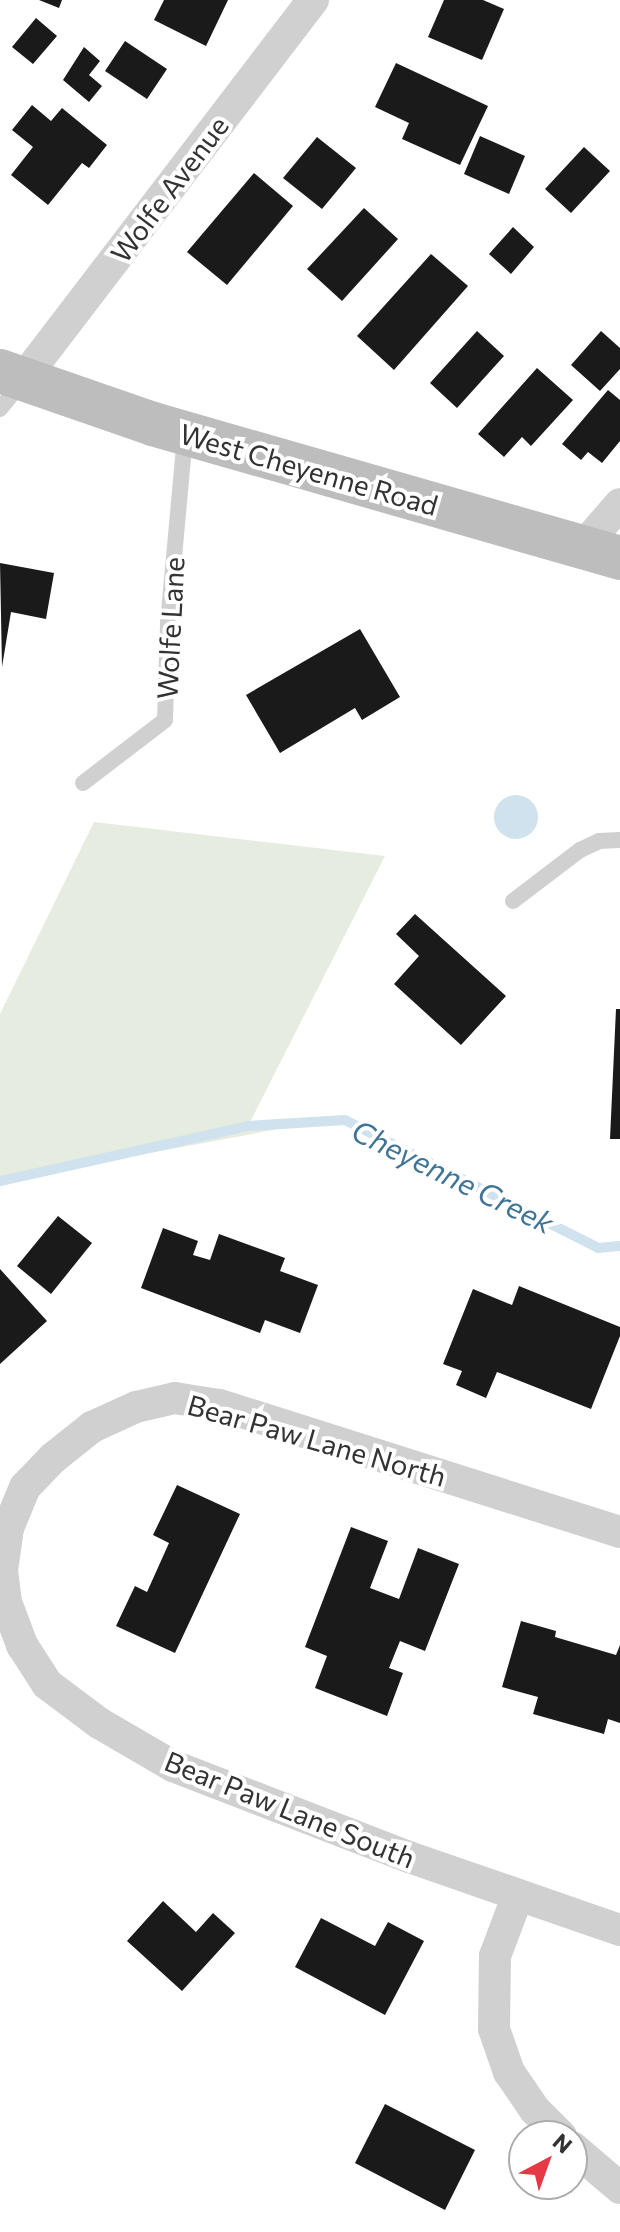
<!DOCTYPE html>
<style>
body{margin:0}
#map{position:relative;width:620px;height:2232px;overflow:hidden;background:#fff;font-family:Commissioner,sans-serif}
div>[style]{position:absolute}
.green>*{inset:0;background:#e6ecdf}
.water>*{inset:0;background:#cfe2ee}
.round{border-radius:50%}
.stream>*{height:10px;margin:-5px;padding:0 5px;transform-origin:5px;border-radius:5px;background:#cfe2ee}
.building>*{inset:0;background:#1a1a1a}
.service>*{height:16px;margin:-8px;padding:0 8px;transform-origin:8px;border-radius:8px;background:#d0d0d0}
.minor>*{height:32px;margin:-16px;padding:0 16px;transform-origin:16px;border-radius:16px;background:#d0d0d0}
.secondary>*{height:44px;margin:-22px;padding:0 22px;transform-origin:22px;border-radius:22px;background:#bdbdbd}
span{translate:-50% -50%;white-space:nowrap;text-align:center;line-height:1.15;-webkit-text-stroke:8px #fff;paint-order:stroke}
.street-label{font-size:28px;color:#333}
.water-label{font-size:30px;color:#3f7597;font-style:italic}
.north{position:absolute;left:508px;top:2120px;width:80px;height:80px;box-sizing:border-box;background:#fff;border:2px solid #adadad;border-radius:50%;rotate:41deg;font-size:22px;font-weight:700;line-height:32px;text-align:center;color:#333}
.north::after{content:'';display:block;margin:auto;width:28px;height:36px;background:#e63946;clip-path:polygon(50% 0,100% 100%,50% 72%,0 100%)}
</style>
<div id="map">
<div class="green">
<i style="clip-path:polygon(94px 822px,385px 856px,248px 1126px,343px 1117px,0 1181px,0 1014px)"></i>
</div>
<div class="water">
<i class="round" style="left:494px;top:795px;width:44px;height:44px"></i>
</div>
<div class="stream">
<i style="left:0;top:1181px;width:254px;rotate:-12.5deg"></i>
<i style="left:248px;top:1126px;width:97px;rotate:-3.5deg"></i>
<i style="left:345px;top:1120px;width:284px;rotate:26.8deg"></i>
<i style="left:598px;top:1248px;width:22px;rotate:-5deg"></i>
</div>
<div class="building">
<i style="clip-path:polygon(39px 0,62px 0,59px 8px)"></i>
<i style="clip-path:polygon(164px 0,228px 0,206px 46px,154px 20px)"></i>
<i style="clip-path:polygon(444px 0,483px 0,504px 9px,482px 60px,428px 37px)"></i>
<i style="clip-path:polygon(36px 18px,57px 36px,33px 64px,12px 47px)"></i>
<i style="clip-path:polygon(125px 41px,167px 69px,147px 99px,105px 71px)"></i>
<i style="clip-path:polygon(84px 47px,100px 61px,89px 75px,102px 86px,89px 102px,63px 80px)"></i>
<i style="clip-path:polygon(396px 63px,488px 106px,460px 165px,402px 139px,409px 123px,375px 107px)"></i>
<i style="clip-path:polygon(32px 105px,51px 121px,62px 108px,107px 145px,89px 168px,82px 163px,48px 205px,11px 175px,33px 147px,12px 130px)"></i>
<i style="clip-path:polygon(480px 136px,525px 156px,509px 194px,464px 174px)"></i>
<i style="clip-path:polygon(317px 137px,356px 168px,322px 209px,283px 178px)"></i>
<i style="clip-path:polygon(584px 147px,610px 171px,571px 213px,545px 189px)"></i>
<i style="clip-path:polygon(254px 173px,293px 206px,227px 285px,187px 252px)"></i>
<i style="clip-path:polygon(364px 208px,398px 239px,342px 301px,307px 269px)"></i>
<i style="clip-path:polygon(513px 227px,534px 247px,511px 274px,489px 254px)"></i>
<i style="clip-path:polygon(431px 254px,468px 286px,394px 370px,357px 336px)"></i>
<i style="clip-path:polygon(477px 331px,504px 356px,457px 408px,430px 383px)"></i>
<i style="clip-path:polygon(601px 331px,620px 348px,620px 369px,600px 391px,571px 365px)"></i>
<i style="clip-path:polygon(537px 368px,573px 400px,531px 446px,522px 437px,504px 457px,478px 434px)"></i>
<i style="clip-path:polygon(608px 390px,620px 400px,620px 441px,602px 463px,588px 452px,581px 460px,562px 444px)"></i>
<i style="clip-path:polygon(0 563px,54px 573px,46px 619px,11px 612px,2px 667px)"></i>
<i style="clip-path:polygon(360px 629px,400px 697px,362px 720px,355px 708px,280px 753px,246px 695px)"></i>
<i style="clip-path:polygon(415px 914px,506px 996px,461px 1045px,394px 984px,419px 956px,396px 934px)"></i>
<i style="clip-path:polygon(616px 1009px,620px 1009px,620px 1139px,610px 1139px)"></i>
<i style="clip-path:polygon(58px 1216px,92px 1243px,51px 1294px,17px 1266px)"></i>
<i style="clip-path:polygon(163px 1228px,198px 1241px,193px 1255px,210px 1260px,219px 1234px,285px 1258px,280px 1271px,318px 1285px,300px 1333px,265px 1320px,260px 1333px,141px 1288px)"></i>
<i style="clip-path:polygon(0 1269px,47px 1321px,0 1364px)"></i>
<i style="clip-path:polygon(519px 1286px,620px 1327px,620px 1336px,591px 1409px,497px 1372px,486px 1398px,456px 1385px,462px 1371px,443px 1364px,473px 1289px,512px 1305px)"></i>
<i style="clip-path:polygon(177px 1485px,240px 1514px,175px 1653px,116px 1626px,135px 1586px,147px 1592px,169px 1543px,153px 1535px)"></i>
<i style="clip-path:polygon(351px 1527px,388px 1541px,370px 1588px,399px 1599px,418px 1548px,459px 1564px,425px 1651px,400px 1641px,389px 1668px,403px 1673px,387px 1716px,315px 1688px,327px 1656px,305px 1647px)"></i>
<i style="clip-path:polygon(521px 1621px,556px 1631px,555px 1637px,616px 1655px,620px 1645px,620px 1723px,608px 1719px,604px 1734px,533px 1714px,538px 1697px,502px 1687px)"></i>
<i style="clip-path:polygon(163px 1901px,196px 1932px,213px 1913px,235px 1933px,182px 1991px,127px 1941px)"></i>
<i style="clip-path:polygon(321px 1918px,375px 1946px,388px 1922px,424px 1941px,385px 2015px,295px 1967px)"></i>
<i style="clip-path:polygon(385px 2104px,475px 2150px,445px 2210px,355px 2163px)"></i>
</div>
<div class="service">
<i style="left:0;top:409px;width:33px;rotate:-51deg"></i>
<i style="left:83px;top:783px;width:103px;rotate:-37.5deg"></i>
<i style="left:165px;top:720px;width:97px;rotate:-88.2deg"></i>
<i style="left:168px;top:623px;width:189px;rotate:-84.8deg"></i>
<i style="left:513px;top:901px;width:84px;rotate:-37.3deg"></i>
<i style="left:580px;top:850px;width:21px;rotate:-25deg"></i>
<i style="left:599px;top:841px;width:21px;rotate:-3deg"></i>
</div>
<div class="minor">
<i style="left:24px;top:378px;width:476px;rotate:-52.6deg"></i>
<i style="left:582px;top:548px;width:58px;rotate:-49.2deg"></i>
<i style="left:620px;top:1532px;width:421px;rotate:-162.4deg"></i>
<i style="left:219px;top:1405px;width:45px;rotate:-171deg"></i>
<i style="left:175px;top:1398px;width:40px;rotate:167deg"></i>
<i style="left:136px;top:1407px;width:48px;rotate:155.6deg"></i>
<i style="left:92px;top:1427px;width:50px;rotate:141.5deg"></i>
<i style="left:53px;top:1458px;width:40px;rotate:134deg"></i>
<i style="left:25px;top:1487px;width:44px;rotate:112.5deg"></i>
<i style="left:8px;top:1528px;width:42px;rotate:98.1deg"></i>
<i style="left:2px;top:1570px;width:32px;rotate:83deg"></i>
<i style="left:6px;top:1602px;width:46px;rotate:69.6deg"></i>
<i style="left:22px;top:1645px;width:46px;rotate:57.3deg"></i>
<i style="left:47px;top:1684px;width:65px;rotate:36.9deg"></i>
<i style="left:99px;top:1723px;width:86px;rotate:30.2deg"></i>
<i style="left:173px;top:1766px;width:253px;rotate:21.1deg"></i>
<i style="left:409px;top:1857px;width:223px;rotate:19.1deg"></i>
<i style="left:518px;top:1895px;width:65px;rotate:110.7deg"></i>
<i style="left:495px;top:1956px;width:73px;rotate:90.8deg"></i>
<i style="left:494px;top:2029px;width:46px;rotate:70.8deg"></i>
<i style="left:509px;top:2072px;width:46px;rotate:55.6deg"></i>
<i style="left:535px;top:2110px;width:37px;rotate:45deg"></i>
<i style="left:572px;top:2147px;width:63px;rotate:40.5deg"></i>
</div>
<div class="secondary">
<i style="left:0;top:371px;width:162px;rotate:19.1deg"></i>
<i style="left:153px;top:424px;width:486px;rotate:16deg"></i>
</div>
<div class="street-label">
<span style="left:169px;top:189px;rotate:-53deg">Wolfe Avenue</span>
<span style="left:309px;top:469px;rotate:16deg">West Cheyenne Road</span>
<span style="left:170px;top:628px;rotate:-87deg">Wolfe Lane</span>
<span style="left:317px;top:1440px;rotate:16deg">Bear Paw Lane North</span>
<span style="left:290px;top:1809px;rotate:22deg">Bear Paw Lane South</span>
</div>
<div class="water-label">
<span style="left:453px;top:1176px;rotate:26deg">Cheyenne Creek</span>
</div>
<div class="north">N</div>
</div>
